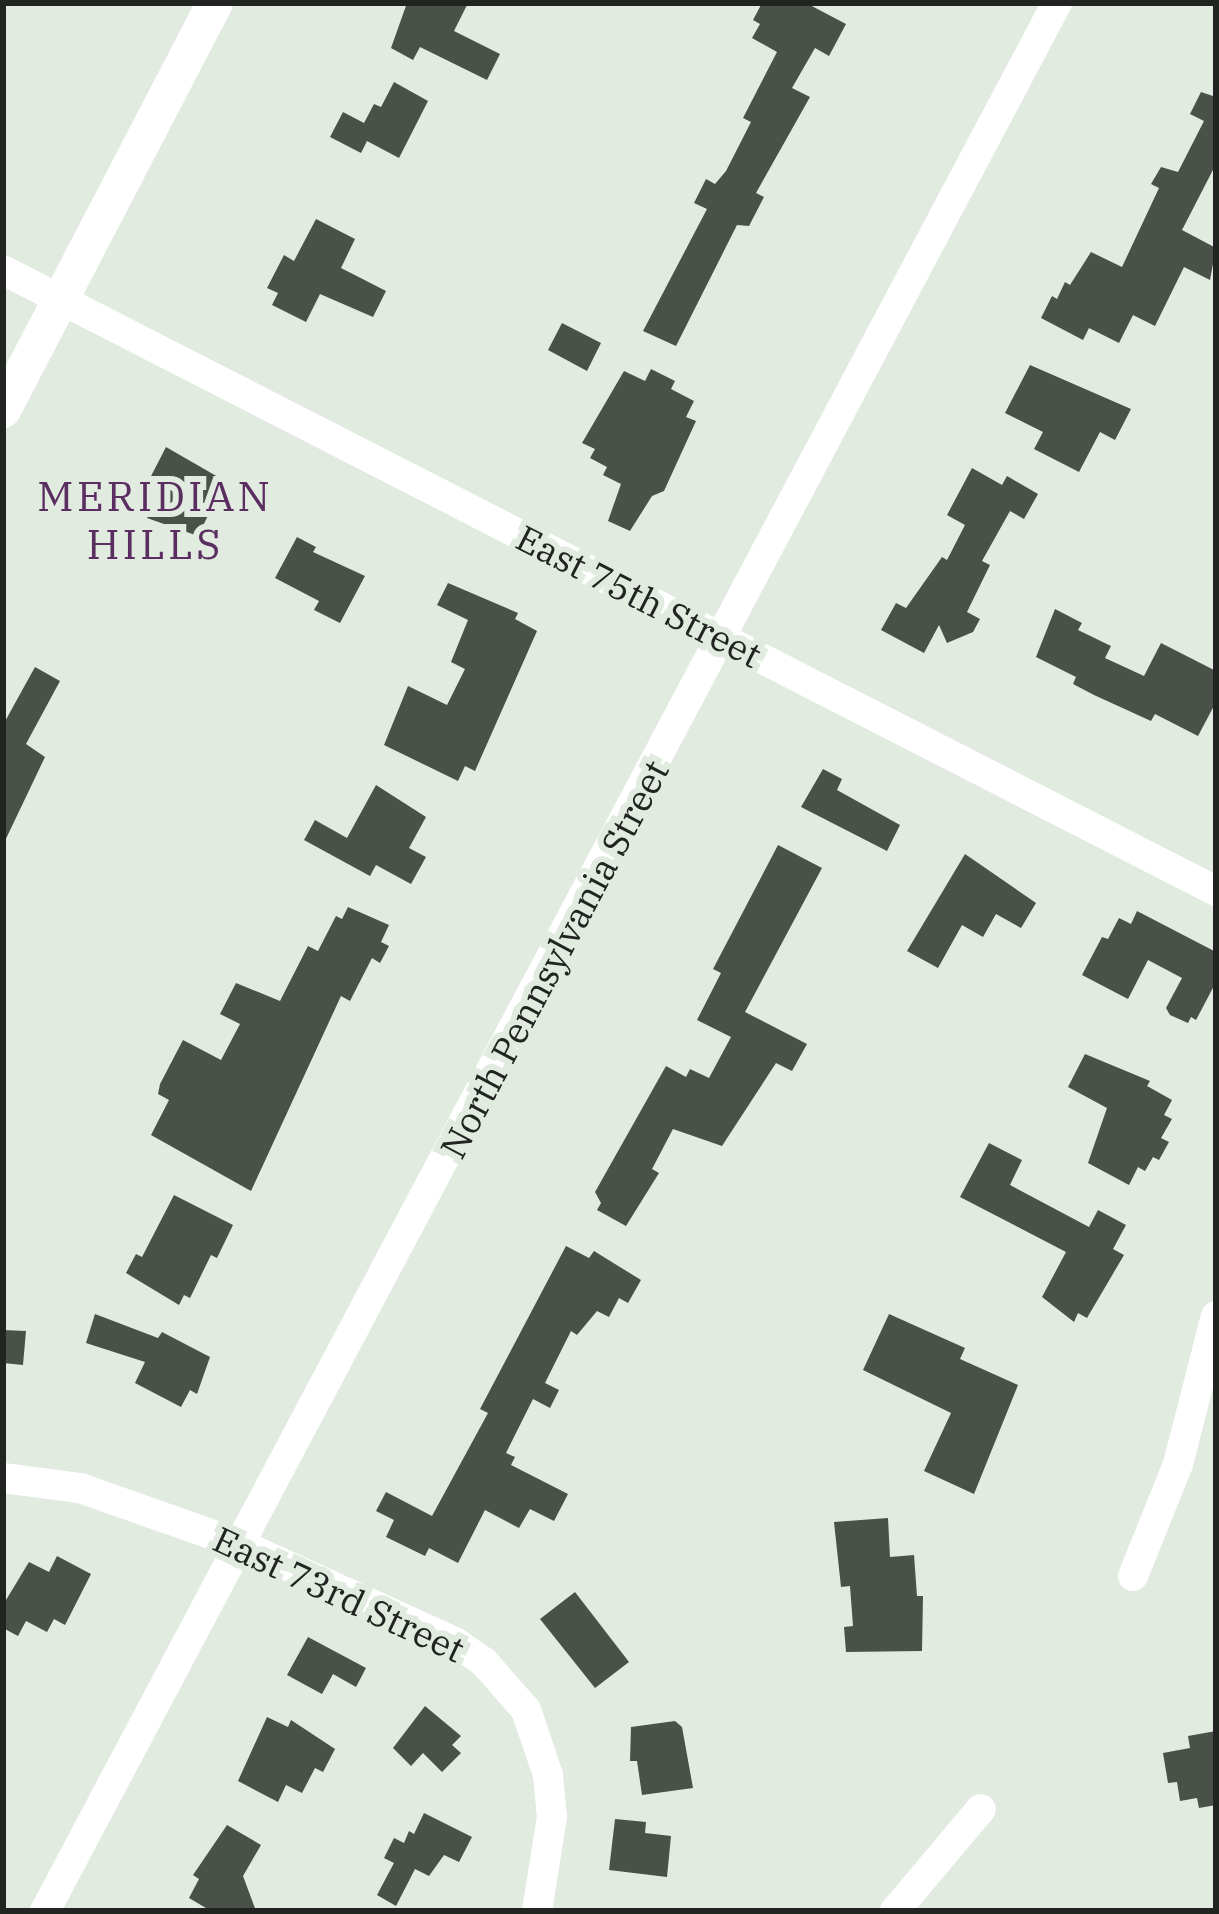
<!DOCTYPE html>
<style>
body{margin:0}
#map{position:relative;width:1219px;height:1914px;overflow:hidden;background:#e1ebe0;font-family:"IBM Plex Serif",serif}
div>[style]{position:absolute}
.building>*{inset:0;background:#495148}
.minor>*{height:30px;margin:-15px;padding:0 15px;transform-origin:15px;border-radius:15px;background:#fff}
.major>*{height:36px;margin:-18px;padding:0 18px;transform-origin:18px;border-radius:18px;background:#fff}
span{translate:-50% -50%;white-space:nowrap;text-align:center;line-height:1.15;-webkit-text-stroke:12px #e1ebe0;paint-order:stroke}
.street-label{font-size:36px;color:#212421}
.quarter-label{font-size:42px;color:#5b2e61;letter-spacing:3px}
.frame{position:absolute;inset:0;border:6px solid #212421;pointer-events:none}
</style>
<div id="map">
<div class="building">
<i style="clip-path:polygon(407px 3px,468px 3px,454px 31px,500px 54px,487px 80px,420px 47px,413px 60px,391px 48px)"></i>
<i style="clip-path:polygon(762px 3px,806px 3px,846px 24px,829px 56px,815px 48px,792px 88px,810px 97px,756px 193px,764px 197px,749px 226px,737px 225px,676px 346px,643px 331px,707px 209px,694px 203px,706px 179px,715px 184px,726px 171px,751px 122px,743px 118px,777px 52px,752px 38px,760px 24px,753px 20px)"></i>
<i style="clip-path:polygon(394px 82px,428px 101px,399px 158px,367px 141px,361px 153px,330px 137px,343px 112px,364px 123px,374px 104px,381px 107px)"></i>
<i style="clip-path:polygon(1201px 92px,1216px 97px,1216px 164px,1182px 230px,1216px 248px,1210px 280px,1184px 267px,1155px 326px,1133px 315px,1119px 343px,1089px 328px,1083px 340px,1041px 318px,1052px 296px,1057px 299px,1065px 282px,1070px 285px,1091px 252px,1122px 267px,1159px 188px,1151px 184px,1161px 167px,1178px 172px,1204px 121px,1190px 114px)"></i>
<i style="clip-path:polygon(316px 219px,355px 239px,341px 268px,386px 291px,373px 317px,320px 294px,306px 322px,272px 305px,278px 293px,267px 288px,284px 255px,294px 261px)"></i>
<i style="clip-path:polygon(562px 323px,601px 343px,587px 371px,548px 350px)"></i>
<i style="clip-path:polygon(1030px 365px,1131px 409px,1115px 440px,1100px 432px,1079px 472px,1034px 449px,1043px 432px,1005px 413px)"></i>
<i style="clip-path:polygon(651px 369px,675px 381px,671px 389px,694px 401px,686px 417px,696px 421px,664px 491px,652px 496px,630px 531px,608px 521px,621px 484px,603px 475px,607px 467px,590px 458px,595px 449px,582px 443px,624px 371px,645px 381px)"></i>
<i style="clip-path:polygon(166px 447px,225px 481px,198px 536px,147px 518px,163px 487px,149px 480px)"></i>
<i style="clip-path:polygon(972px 468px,1002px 485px,1007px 476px,1038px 494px,1024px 519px,1010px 511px,982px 561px,990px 565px,967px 612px,980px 619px,973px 632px,947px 643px,939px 625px,924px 653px,881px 630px,896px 603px,906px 608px,942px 557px,947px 560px,965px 525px,947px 515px)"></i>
<i style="clip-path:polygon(297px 537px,316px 547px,313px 552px,365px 576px,340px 623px,314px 610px,319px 601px,275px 578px)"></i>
<i style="clip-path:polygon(448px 583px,518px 613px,515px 619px,537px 631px,475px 771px,465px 766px,458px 781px,384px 745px,408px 686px,447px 705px,465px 669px,451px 662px,468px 620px,437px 605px)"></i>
<i style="clip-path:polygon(1055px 609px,1082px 623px,1078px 630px,1111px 646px,1105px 658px,1144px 676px,1161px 643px,1216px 671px,1216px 702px,1198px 736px,1155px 714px,1151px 721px,1094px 695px,1073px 684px,1076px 677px,1036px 657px)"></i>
<i style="clip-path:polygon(35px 667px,60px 681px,26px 744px,45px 757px,3px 845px,3px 725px)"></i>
<i style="clip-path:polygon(823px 769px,842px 779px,837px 790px,900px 825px,887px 851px,801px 807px)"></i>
<i style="clip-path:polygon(376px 785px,426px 817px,409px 848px,426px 857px,411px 884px,376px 865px,370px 876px,304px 840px,315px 820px,347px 838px)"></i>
<i style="clip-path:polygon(778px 845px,822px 868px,745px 1012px,807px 1044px,792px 1071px,776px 1063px,722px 1146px,673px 1129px,652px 1169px,659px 1173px,626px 1226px,597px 1210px,601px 1203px,595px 1192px,666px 1066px,686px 1077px,690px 1069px,709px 1078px,731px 1037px,697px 1020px,721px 973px,713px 969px)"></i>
<i style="clip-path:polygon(965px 854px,1036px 903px,1021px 928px,996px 914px,983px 937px,962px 925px,938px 968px,907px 951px)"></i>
<i style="clip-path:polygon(348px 907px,389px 925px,381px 942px,389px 946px,380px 963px,372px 958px,350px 1001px,341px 996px,251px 1191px,151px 1135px,169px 1100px,158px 1094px,160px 1084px,183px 1040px,221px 1060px,240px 1024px,220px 1014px,236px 983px,280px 1001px,308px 946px,318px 951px,336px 916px,342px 919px)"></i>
<i style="clip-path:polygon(1137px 911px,1216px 952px,1216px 982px,1196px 1020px,1191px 1017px,1188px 1023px,1170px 1015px,1166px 1008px,1182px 978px,1148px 960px,1128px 999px,1082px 975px,1102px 937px,1108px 939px,1119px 918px,1131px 924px)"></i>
<i style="clip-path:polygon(1085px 1054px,1150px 1081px,1147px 1086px,1172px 1100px,1164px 1115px,1172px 1119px,1161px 1138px,1169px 1142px,1159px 1160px,1153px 1157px,1145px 1171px,1138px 1167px,1129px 1185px,1088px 1163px,1107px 1108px,1068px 1087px)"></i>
<i style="clip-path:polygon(989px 1143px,1022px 1160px,1010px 1185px,1089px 1227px,1098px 1210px,1126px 1225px,1113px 1249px,1124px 1255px,1087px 1318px,1078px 1313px,1074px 1322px,1042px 1297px,1066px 1252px,960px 1197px)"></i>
<i style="clip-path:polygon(174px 1195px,233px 1225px,217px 1258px,211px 1255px,190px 1298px,184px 1295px,179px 1305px,126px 1273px,136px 1254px,142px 1257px)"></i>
<i style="clip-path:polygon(566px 1246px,589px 1258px,594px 1251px,641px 1280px,628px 1303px,619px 1298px,609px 1317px,597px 1311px,577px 1335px,571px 1331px,545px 1383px,559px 1390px,550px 1408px,533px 1399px,506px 1453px,515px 1457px,511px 1465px,568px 1494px,554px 1521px,530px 1509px,519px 1528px,485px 1510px,458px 1563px,429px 1548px,425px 1556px,386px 1537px,394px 1520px,376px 1511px,386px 1492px,432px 1516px,488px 1413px,480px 1409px)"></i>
<i style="clip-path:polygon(95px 1314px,158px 1338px,162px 1332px,210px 1357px,197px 1394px,190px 1390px,181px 1407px,135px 1383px,145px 1362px,86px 1343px)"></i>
<i style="clip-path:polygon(889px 1314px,965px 1348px,960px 1359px,1018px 1385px,974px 1494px,924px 1471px,951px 1413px,863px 1370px)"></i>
<i style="clip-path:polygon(3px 1330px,26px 1331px,23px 1365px,3px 1363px)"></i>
<i style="clip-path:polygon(888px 1518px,890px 1557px,914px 1555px,917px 1596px,923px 1596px,922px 1651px,846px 1652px,844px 1627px,853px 1626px,850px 1586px,841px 1587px,834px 1522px)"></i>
<i style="clip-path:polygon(57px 1556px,91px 1574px,65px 1625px,54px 1619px,47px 1632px,26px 1621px,18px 1636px,3px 1628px,3px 1605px,29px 1562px,49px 1572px)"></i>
<i style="clip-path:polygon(575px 1592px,629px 1662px,595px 1688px,540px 1619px)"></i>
<i style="clip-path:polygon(308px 1637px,366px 1668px,356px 1687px,333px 1674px,322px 1694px,287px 1675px)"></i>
<i style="clip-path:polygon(425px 1706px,461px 1736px,452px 1745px,461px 1753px,442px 1772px,423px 1753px,411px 1766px,393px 1748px)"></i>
<i style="clip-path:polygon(267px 1717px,288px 1727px,291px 1720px,335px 1749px,323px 1772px,315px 1768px,302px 1793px,286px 1785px,278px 1802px,238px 1781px)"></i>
<i style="clip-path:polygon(675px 1721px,682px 1727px,693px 1788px,642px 1795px,637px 1761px,630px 1761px,631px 1727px)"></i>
<i style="clip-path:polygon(1216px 1731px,1216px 1805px,1199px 1808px,1197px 1798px,1180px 1801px,1177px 1782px,1168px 1783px,1163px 1753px,1190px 1748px,1188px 1736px)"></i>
<i style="clip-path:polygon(424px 1813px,472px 1837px,459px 1862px,444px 1855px,429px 1876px,415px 1869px,396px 1906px,377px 1895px,394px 1863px,384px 1858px,394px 1838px,404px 1843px,409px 1831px,414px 1834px)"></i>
<i style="clip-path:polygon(615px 1819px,646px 1822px,645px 1833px,671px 1836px,667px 1877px,609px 1870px)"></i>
<i style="clip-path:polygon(227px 1825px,261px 1845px,243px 1876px,256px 1911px,211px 1911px,189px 1898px,199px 1879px,193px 1875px)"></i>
</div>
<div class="minor">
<i style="left:3px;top:270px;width:1363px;rotate:27.11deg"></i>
<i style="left:3px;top:1478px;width:78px;rotate:7.4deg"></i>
<i style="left:80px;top:1488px;width:172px;rotate:19.4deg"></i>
<i style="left:242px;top:1545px;width:234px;rotate:24.5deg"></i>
<i style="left:455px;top:1642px;width:35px;rotate:35deg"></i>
<i style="left:484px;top:1662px;width:64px;rotate:48.8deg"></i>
<i style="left:526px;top:1710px;width:69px;rotate:71.3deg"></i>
<i style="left:548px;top:1775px;width:42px;rotate:84.6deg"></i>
<i style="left:552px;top:1817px;width:95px;rotate:99.1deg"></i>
<i style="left:1133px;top:1576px;width:121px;rotate:-68.1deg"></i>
<i style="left:1178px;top:1464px;width:153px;rotate:-75.6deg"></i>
<i style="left:45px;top:1911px;width:2160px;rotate:-62.06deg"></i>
<i style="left:895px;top:1911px;width:133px;rotate:-49.9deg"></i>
</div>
<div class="major">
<i style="left:3px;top:410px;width:459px;rotate:-62.5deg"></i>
</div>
<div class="street-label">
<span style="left:639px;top:596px;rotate:27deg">East 75th Street</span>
<span style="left:554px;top:959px;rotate:-62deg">North Pennsylvania Street</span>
<span style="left:339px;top:1594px;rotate:25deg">East 73rd Street</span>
</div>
<div class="quarter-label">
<span style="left:155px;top:520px">MERIDIAN<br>HILLS</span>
</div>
<div class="frame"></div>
</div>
